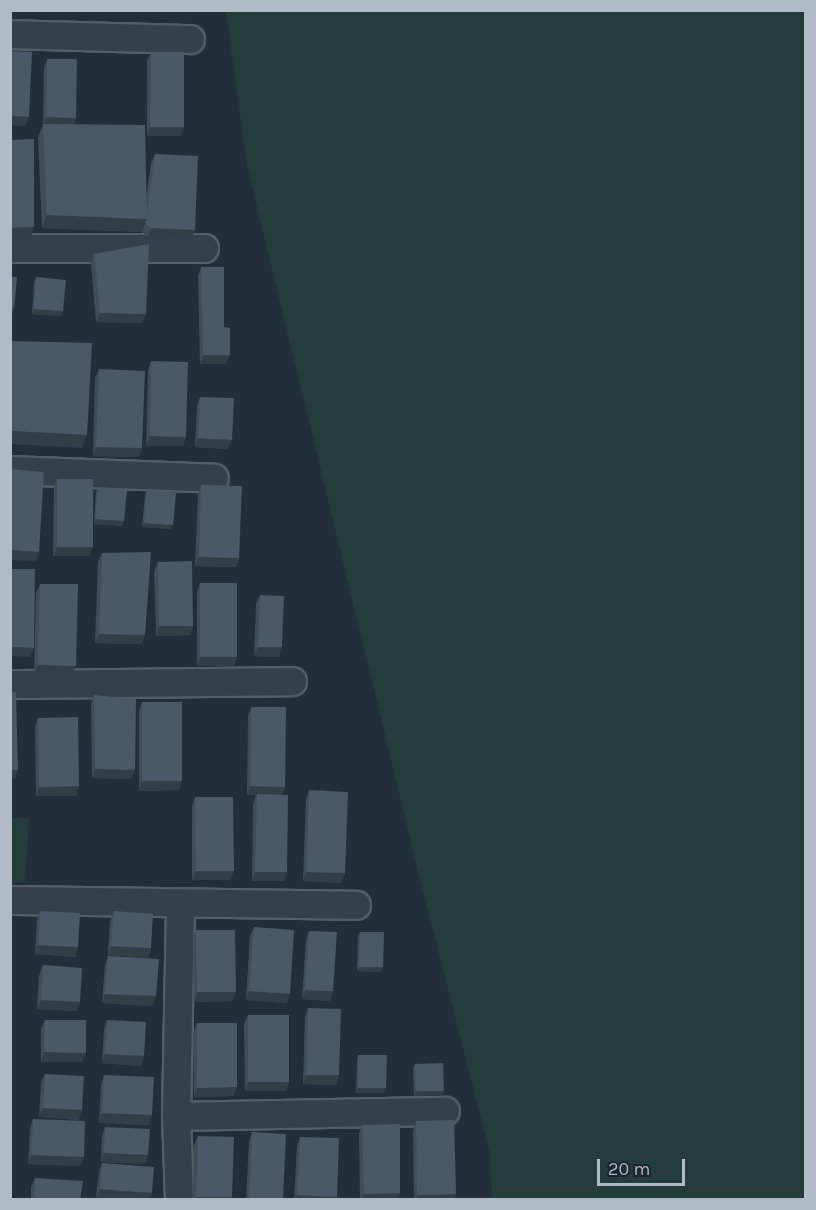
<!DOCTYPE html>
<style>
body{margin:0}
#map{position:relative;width:816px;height:1210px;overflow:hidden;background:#222f39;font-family:Karla,sans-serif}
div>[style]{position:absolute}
.green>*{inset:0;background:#243c3b}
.roads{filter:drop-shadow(2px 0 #535e67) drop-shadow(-2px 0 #535e67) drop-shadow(0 2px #535e67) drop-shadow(0 -2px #535e67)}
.street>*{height:27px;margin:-13.5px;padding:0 13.5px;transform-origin:13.5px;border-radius:13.5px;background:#35404a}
.wall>*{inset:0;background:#404d57}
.shaded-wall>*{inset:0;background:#343e47}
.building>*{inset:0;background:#4a5965}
span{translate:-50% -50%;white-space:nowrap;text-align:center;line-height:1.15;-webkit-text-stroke:4.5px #1b252e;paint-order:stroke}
.frame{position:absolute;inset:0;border:12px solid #b0bbc6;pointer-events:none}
.scale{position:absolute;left:597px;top:1159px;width:88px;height:27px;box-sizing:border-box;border:3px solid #b0bbc6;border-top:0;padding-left:8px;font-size:18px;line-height:21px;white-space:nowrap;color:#b0bbc6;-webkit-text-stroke:4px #1b252e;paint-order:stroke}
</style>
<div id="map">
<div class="green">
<i style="clip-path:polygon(226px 11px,805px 11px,805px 1199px,492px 1199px,489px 1150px,418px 871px,247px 166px)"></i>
<i style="clip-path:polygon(11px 818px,29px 818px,25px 882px,11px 882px)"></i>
</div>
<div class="roads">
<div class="street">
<i style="left:10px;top:34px;width:180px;rotate:1.6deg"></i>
<i style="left:10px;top:248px;width:194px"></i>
<i style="left:10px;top:470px;width:204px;rotate:2.2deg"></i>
<i style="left:10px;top:684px;width:282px;rotate:-0.6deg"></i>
<i style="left:10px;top:900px;width:346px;rotate:0.8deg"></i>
<i style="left:176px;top:1116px;width:269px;rotate:-1.1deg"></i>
<i style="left:179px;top:1200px;width:84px;rotate:-92deg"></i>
<i style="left:176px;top:1116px;width:213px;rotate:-88.9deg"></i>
</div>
</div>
<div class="wall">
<i style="clip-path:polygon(151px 52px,184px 127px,180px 136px,147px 136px,147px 61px)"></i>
<i style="clip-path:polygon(47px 59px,76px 118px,74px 124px,146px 199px,151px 163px,155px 154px,191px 239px,148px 237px,142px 232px,42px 228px,38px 137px,43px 125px,44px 68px)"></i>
<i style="clip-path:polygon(94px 254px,146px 314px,142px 323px,96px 322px,91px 263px)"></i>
<i style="clip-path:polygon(201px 267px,224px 327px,226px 364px,200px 364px,198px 276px)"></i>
<i style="clip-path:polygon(36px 277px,62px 316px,32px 314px,34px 282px)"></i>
<i style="clip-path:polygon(151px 361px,183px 446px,146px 446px,148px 370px)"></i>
<i style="clip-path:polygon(99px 369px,139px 457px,93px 456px,95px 378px)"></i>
<i style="clip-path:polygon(200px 397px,228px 449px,195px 447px,197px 406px)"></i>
<i style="clip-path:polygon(57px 479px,89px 556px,53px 556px,54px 488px)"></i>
<i style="clip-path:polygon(201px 485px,239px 558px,236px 567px,195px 566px,198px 495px)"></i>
<i style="clip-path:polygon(98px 487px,124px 521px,122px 526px,94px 524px,96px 492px)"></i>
<i style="clip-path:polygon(147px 490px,171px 529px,142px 527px,145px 495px)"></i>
<i style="clip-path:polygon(102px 553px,142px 644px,95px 643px,98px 562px)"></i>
<i style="clip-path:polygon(158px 562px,190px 635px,156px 636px,154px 572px)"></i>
<i style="clip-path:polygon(200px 583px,234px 666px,197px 666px,197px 592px)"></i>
<i style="clip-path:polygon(40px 584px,72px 675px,34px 674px,36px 593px)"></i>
<i style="clip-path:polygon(260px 595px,279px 657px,254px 656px,256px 604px)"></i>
<i style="clip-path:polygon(94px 695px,131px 779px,92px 778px,91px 704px)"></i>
<i style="clip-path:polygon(142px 702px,179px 790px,139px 791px,139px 711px)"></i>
<i style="clip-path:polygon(251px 707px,285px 787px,282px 795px,284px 881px,252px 881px,253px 804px,256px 795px,247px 795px,248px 716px)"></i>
<i style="clip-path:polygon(38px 718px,76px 796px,36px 796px,35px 727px)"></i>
<i style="clip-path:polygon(309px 790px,345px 873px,341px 883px,303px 881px,306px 800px)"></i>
<i style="clip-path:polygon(195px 797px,230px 880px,192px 880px,192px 806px)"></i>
<i style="clip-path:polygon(40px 911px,78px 947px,75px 957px,35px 954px,37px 920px)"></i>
<i style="clip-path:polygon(114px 911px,151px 948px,148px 958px,108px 955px,110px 921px)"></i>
<i style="clip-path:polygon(254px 927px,287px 1003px,246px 1000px,250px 936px)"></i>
<i style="clip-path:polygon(196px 930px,232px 1001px,194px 1002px,193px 939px)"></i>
<i style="clip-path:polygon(309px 931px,333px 991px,330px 1001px,302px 999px,306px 940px)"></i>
<i style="clip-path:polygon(360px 932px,383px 967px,381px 972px,357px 971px,358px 936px)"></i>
<i style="clip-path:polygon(108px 956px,152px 1006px,102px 1003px,105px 965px)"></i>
<i style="clip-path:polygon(43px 965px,77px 1011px,37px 1009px,39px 975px)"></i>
<i style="clip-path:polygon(308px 1008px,339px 1075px,336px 1085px,303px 1084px,305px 1017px)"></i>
<i style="clip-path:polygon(248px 1015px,286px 1091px,245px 1091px,244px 1024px)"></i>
<i style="clip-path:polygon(45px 1020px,86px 1053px,82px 1062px,41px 1062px,41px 1029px)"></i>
<i style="clip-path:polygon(107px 1020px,141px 1066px,102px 1063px,104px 1029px)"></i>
<i style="clip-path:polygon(197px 1023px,234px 1096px,194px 1097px,193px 1033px)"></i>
<i style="clip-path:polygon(358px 1055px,384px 1093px,356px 1093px,357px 1060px)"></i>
<i style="clip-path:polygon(415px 1064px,442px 1095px,414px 1096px,413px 1068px)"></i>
<i style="clip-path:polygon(45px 1074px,79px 1120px,39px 1117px,41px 1083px)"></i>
<i style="clip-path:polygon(104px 1075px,149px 1125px,99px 1123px,101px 1085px)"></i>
<i style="clip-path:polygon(33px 1119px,80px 1166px,28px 1164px,30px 1128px)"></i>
<i style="clip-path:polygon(416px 1121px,456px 1194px,454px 1200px,414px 1200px,413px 1131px)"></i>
<i style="clip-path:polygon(362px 1125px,398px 1200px,360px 1200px,359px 1134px)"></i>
<i style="clip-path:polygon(105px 1127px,145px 1164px,101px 1162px,102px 1136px)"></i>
<i style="clip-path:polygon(252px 1132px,283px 1200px,246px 1200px,249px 1142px)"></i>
<i style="clip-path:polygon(198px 1136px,232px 1200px,193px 1200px,194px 1145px)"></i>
<i style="clip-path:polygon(300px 1137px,336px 1200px,294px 1200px,297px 1146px)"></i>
<i style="clip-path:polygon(102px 1163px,150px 1200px,117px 1200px,96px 1198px,99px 1172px)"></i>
<i style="clip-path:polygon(35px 1178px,80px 1200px,31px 1200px,31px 1187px)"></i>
</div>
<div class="shaded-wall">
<i style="clip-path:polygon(10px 116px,29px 117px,25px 126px,10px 125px)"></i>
<i style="clip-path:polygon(46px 117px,76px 118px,73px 127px,43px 126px)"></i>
<i style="clip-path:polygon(150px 127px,184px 127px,180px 136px,147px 136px)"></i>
<i style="clip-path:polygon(47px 215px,147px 219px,142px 232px,42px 228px)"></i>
<i style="clip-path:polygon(34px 227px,30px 241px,10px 241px,10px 228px)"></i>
<i style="clip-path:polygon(151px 228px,195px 230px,191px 239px,148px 237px)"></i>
<i style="clip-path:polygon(10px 308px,14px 309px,13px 313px,10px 313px)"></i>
<i style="clip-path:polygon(34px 309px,63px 311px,62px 316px,32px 314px)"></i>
<i style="clip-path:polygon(100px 313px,146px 314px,142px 323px,96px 322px)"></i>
<i style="clip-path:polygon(203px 355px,230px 355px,226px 364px,200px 364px)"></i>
<i style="clip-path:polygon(10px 431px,87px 435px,82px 448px,10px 444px)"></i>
<i style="clip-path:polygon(150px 436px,186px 437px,183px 446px,146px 446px)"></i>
<i style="clip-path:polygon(198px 438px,232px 440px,228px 449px,195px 447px)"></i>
<i style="clip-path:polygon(96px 447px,142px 448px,139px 457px,93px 456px)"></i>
<i style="clip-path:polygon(95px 519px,124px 521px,122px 526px,94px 524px)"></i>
<i style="clip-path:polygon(144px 523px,173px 525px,171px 529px,142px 527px)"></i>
<i style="clip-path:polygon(57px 547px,93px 547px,89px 556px,53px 556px)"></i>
<i style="clip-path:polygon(10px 550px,39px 552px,36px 561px,10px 560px)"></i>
<i style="clip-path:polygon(199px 557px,239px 558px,236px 567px,195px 566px)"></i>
<i style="clip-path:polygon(159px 626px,193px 626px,190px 635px,156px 636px)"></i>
<i style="clip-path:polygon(99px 634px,145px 635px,142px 644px,95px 643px)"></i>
<i style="clip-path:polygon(10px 647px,34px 648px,30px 657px,10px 656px)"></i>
<i style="clip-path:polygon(258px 647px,282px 647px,279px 657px,254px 656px)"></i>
<i style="clip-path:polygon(200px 657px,237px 657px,234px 666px,197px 666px)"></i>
<i style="clip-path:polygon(38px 665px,76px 666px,72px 675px,34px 674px)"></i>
<i style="clip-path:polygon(95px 769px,135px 770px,131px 779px,92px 778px)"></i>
<i style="clip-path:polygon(10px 770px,18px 770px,15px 779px,10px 779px)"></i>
<i style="clip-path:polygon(142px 781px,182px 781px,179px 790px,139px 791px)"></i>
<i style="clip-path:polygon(79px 786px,76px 796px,36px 796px,39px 787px)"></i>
<i style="clip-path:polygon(250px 786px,285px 787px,282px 796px,247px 795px)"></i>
<i style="clip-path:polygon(196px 871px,234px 871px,230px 880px,192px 880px)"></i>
<i style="clip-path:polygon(255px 872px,287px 872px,284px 881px,252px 881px)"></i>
<i style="clip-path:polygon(306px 872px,345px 873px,341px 883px,303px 881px)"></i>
<i style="clip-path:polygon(38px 945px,78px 947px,75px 957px,35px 954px)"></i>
<i style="clip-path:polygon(111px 946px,151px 948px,148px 958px,108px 955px)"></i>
<i style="clip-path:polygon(359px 967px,383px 967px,381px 972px,357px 971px)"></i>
<i style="clip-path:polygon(305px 990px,333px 991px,330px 1001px,302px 999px)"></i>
<i style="clip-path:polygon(249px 991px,290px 994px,287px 1003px,246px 1000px)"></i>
<i style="clip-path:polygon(197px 992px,236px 992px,232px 1001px,194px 1002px)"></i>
<i style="clip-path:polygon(105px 994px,156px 996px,152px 1006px,102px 1003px)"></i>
<i style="clip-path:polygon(41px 1000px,80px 1002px,77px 1011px,37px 1009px)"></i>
<i style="clip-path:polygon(44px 1052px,86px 1053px,82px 1062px,41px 1062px)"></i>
<i style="clip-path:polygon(105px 1054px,144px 1056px,141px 1066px,102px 1063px)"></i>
<i style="clip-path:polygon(306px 1075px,339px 1075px,336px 1085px,303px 1084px)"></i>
<i style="clip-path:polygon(248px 1082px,289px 1082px,286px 1091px,245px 1091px)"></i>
<i style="clip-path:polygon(237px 1087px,234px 1096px,194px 1097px,197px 1088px)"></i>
<i style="clip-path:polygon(358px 1088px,386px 1088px,384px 1093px,356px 1093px)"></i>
<i style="clip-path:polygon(416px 1091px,444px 1091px,442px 1095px,414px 1096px)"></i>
<i style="clip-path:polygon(43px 1108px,82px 1110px,79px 1120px,39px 1117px)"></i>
<i style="clip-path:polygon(102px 1113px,152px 1115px,149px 1125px,99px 1123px)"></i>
<i style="clip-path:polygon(104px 1153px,148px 1155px,145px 1164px,101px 1162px)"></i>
<i style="clip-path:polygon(31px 1155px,84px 1157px,80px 1166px,28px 1164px)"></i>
<i style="clip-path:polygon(100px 1189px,152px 1193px,150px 1200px,117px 1200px,96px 1198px)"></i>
<i style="clip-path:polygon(400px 1193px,398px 1200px,362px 1200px,364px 1194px)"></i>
<i style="clip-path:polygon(456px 1194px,454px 1200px,416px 1200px,417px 1195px)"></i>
<i style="clip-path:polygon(297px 1195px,337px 1197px,336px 1200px,296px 1200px)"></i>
<i style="clip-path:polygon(196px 1197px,232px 1197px,232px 1200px,195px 1200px)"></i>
</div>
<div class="building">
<i style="clip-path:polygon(10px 51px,32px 52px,29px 117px,10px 116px)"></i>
<i style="clip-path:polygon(151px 52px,184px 52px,184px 127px,150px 127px)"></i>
<i style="clip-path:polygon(47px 59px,77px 59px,76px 118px,46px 117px)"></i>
<i style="clip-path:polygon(43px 124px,145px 125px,147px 219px,47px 215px)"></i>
<i style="clip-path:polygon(34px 139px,34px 227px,10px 228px,10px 140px)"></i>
<i style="clip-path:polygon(155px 154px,198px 156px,195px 230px,151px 228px,145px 223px,147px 219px,147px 213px)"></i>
<i style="clip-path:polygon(149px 244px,146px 314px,100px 313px,94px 254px)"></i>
<i style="clip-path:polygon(201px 267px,224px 267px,224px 327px,230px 328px,230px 355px,203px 355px)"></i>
<i style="clip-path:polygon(10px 277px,17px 277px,14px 309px,10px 308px)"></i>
<i style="clip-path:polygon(36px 277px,66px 280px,63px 311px,34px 309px)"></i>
<i style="clip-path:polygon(10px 341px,92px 343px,87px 435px,10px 431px)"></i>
<i style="clip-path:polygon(151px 361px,188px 362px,186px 437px,150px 436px)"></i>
<i style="clip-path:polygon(99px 369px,145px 371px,142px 448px,96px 447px)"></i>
<i style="clip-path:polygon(200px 397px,234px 398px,232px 440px,198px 438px)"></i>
<i style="clip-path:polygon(10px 469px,44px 472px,39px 552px,10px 550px)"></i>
<i style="clip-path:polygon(57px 479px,93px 479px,93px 547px,57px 547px)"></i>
<i style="clip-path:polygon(201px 485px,242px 486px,239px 558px,199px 557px)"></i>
<i style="clip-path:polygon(98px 487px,127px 490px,124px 521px,95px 519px)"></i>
<i style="clip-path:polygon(147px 490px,176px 493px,173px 525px,144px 523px)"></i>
<i style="clip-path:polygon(151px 552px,145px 635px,99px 634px,102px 553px)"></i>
<i style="clip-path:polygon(192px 561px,193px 626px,159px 626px,158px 562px)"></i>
<i style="clip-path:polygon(10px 569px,35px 569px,34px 648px,10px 647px)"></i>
<i style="clip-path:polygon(200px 583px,237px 583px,237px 657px,200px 657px)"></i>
<i style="clip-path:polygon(40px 584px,78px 584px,76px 666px,38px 665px)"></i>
<i style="clip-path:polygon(260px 595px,284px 596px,282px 647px,258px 647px)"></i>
<i style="clip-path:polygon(16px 692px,18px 770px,10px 770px,10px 693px)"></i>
<i style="clip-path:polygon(94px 695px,136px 699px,135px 770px,95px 769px)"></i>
<i style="clip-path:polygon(142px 702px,182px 702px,182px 781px,142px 781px)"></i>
<i style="clip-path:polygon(251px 707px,286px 707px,285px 787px,250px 786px)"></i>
<i style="clip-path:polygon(78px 717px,79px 786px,39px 787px,38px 718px)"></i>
<i style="clip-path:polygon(309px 790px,348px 792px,345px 873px,306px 872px)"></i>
<i style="clip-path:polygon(257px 794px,288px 795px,287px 872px,255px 872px)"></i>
<i style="clip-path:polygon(195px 797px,233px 797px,234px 871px,196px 871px)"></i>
<i style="clip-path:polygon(40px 911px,80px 913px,78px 947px,38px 945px)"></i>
<i style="clip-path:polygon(114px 911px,153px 914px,151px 948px,111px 946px)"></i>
<i style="clip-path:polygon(254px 927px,294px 930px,290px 994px,249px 991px)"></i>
<i style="clip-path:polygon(196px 930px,235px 930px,236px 992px,197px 992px)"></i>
<i style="clip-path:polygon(309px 931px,337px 932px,333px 991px,305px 990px)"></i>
<i style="clip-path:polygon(360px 932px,384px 932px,383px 967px,359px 967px)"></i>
<i style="clip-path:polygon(108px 956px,159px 959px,156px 996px,105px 994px)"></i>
<i style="clip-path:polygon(43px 965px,82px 968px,80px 1002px,41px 1000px)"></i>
<i style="clip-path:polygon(308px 1008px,341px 1009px,339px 1075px,306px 1075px)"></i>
<i style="clip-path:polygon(248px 1015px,289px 1015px,289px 1082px,248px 1082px)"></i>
<i style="clip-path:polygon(45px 1020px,86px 1020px,86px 1053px,44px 1052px)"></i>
<i style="clip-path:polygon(107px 1020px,146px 1022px,144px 1056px,105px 1054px)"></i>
<i style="clip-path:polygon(197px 1023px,237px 1023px,237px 1087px,197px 1088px)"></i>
<i style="clip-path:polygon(358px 1055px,387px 1055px,386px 1088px,358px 1088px)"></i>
<i style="clip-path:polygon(443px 1063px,444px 1091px,416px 1091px,415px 1064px)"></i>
<i style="clip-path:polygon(45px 1074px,84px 1076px,82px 1110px,43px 1108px)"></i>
<i style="clip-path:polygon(104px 1075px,154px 1077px,152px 1115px,102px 1113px)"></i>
<i style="clip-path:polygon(33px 1119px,85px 1121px,84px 1157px,31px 1155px)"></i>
<i style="clip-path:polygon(454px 1120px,456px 1194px,417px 1195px,416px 1121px)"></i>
<i style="clip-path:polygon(400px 1124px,400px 1193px,364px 1194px,362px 1125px)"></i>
<i style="clip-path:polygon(105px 1127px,150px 1129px,148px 1155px,104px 1153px)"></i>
<i style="clip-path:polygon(252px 1132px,286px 1134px,283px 1200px,249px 1200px)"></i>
<i style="clip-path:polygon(198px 1136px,234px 1137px,232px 1197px,196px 1197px)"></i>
<i style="clip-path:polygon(300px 1137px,339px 1138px,337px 1197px,297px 1195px)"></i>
<i style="clip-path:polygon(102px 1163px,154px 1167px,152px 1193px,100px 1189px)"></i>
<i style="clip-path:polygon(35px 1178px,83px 1181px,80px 1200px,34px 1200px)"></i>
</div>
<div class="frame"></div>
<div class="scale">20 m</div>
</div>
